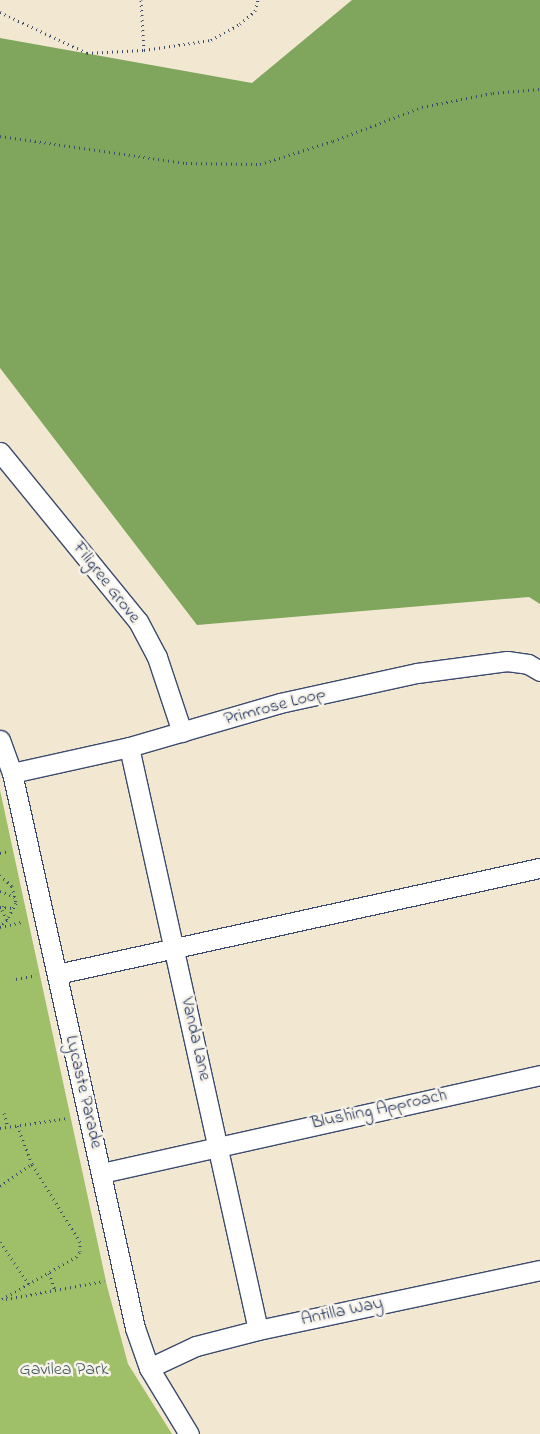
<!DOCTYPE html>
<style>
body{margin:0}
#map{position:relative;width:540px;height:1434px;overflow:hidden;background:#f2e8d1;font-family:"Indie Flower",sans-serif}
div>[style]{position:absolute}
.green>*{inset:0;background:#9fbf68}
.forest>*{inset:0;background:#7fa65c}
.path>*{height:3px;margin-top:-1.5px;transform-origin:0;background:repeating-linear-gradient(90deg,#3b4b6f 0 1px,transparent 0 5px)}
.roads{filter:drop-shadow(1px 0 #3b4b6f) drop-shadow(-1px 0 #3b4b6f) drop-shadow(0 1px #3b4b6f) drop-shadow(0 -1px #3b4b6f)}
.street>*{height:19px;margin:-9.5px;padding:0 9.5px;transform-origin:9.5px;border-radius:9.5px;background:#fff}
span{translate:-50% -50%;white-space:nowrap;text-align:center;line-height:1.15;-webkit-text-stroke:5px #f7f3e8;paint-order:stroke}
.street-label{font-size:18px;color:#1b2f5e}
.park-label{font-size:18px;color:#435a61}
</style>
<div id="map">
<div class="green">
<i style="clip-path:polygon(0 790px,107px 1286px,128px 1364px,172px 1434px,0 1434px)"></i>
</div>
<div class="forest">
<i style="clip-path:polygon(352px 0,540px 0,540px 604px,529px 597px,197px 625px,0 368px,0 38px,252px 83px)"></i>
</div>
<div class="path">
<i style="left:141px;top:0;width:50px;rotate:86.6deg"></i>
<i style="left:144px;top:50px;width:68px;rotate:-8.5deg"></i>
<i style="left:211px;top:40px;width:33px;rotate:-29deg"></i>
<i style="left:240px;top:24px;width:20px;rotate:-41deg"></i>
<i style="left:255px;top:11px;width:11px;rotate:-75deg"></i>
<i style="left:0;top:12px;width:96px;rotate:25.2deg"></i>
<i style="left:87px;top:53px;width:57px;rotate:-3deg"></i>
<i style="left:0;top:136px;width:188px;rotate:8.3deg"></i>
<i style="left:186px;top:163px;width:74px;rotate:0.8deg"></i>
<i style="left:260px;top:164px;width:77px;rotate:-17.5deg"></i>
<i style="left:333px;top:141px;width:95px;rotate:-20.9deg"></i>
<i style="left:422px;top:107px;width:72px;rotate:-11.2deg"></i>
<i style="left:493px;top:93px;width:47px;rotate:-4.9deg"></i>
<i style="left:0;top:853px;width:8px;rotate:-14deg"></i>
<i style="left:0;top:875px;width:16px;rotate:43deg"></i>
<i style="left:12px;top:886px;width:17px;rotate:77deg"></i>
<i style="left:16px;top:903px;width:19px;rotate:118deg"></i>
<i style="left:7px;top:920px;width:9px;rotate:144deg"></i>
<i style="left:0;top:891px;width:16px;rotate:22deg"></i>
<i style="left:4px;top:906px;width:4px;rotate:117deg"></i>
<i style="left:2px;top:910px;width:11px;rotate:63deg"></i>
<i style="left:0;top:907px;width:14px;rotate:4deg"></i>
<i style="left:0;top:927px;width:23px;rotate:-13deg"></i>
<i style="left:16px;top:979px;width:20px;rotate:-11deg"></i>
<i style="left:4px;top:1113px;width:15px;rotate:74deg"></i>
<i style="left:0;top:1128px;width:69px;rotate:-8.4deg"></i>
<i style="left:0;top:1186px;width:39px;rotate:-35deg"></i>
<i style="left:0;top:1242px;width:51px;rotate:55.4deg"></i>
<i style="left:49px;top:1273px;width:18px;rotate:71deg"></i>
<i style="left:2px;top:1299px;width:85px;rotate:-29.6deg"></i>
<i style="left:76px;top:1257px;width:7px;rotate:-56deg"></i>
<i style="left:80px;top:1251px;width:9px;rotate:-90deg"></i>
<i style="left:80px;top:1242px;width:92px;rotate:-121.6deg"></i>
<i style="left:32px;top:1164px;width:42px;rotate:-111deg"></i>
<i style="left:6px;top:1299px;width:100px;rotate:-10.4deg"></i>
</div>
<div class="roads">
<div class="street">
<i style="left:0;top:452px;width:218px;rotate:50.8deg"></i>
<i style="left:138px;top:621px;width:41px;rotate:62.2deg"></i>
<i style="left:157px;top:657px;width:79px;rotate:71.6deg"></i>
<i style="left:0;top:740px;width:35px;rotate:70deg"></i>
<i style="left:12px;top:773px;width:568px;rotate:77.5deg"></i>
<i style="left:135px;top:1328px;width:42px;rotate:70.7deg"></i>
<i style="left:149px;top:1368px;width:77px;rotate:58.8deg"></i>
<i style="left:129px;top:747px;width:597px;rotate:77.52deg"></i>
<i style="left:12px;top:773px;width:120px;rotate:-12.5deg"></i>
<i style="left:129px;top:747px;width:157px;rotate:-16.2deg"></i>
<i style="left:280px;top:703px;width:140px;rotate:-12.4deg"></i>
<i style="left:417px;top:673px;width:91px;rotate:-7.6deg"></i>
<i style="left:507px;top:661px;width:21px;rotate:8deg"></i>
<i style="left:528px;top:664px;width:14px;rotate:30deg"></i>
<i style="left:57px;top:974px;width:494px;rotate:-12.4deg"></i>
<i style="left:102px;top:1173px;width:449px;rotate:-12.6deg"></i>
<i style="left:149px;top:1368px;width:52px;rotate:-25.1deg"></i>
<i style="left:196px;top:1346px;width:64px;rotate:-14.5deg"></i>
<i style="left:258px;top:1330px;width:288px;rotate:-12deg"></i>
</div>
</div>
<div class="street-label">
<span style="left:106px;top:583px;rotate:52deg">Filigree Grove</span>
<span style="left:275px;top:707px;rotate:-15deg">Primrose Loop</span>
<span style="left:195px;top:1039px;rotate:77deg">Vanda Lane</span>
<span style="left:83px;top:1092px;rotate:77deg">Lycaste Parade</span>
<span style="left:379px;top:1110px;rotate:-12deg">Blushing Approach</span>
<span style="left:342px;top:1312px;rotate:-12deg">Antilla Way</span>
</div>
<div class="park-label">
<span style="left:64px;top:1370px">Gavilea Park</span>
</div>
</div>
